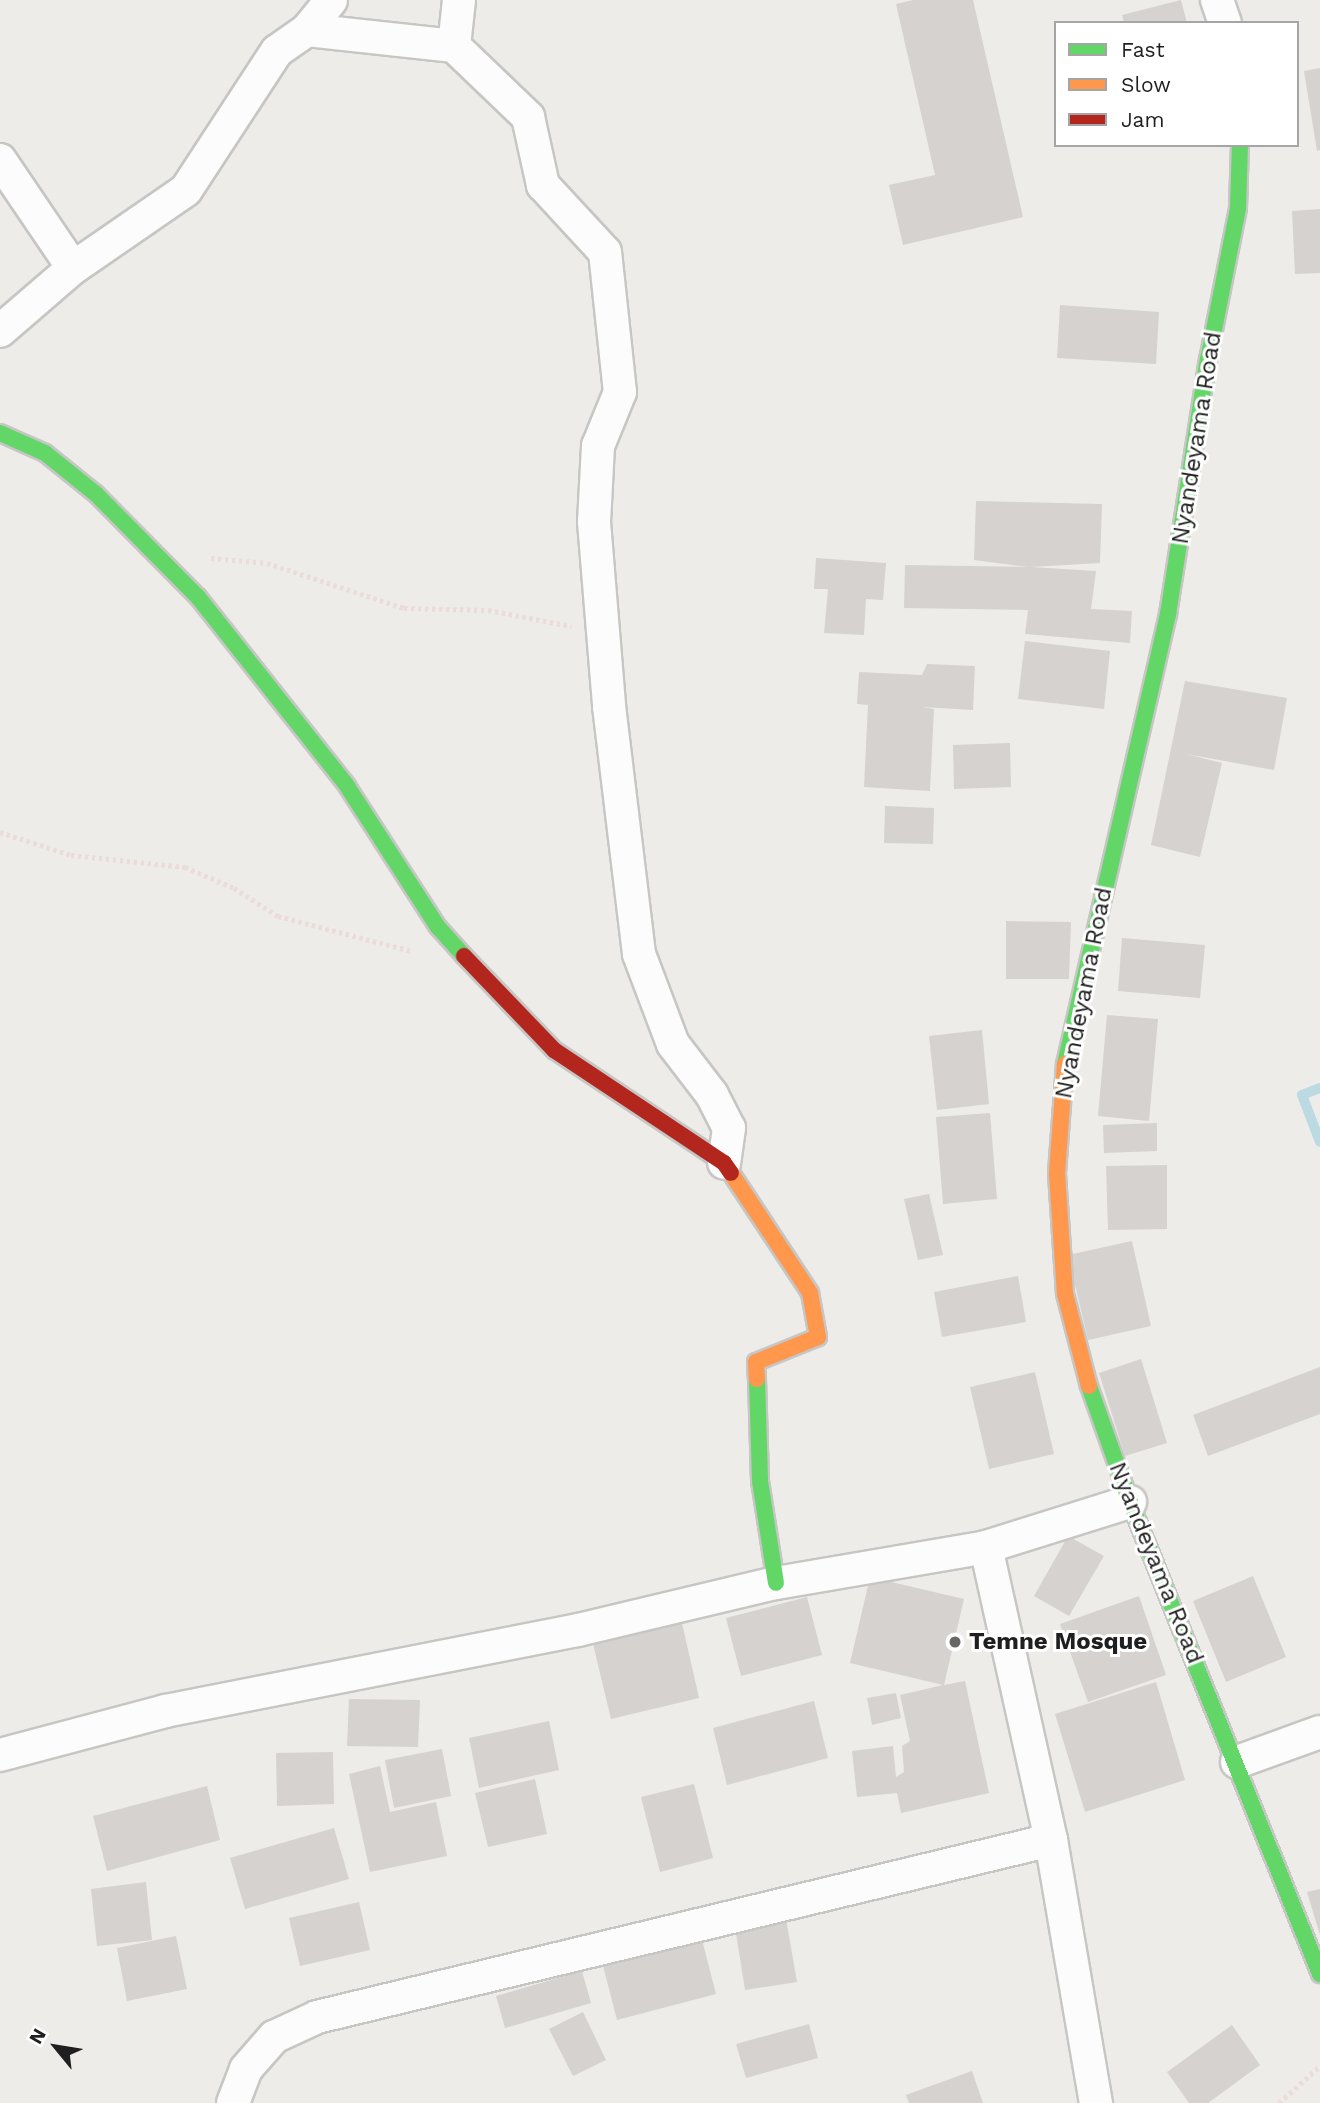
<!DOCTYPE html>
<style>
body{margin:0}
#map{position:relative;width:1320px;height:2103px;overflow:hidden;background:#eeece8;font-family:"Work Sans",sans-serif}
div>[style]{position:absolute}
.stream>*{height:10px;margin:-5px;padding:0 5px;transform-origin:5px;border-radius:5px;background:#bbdae2}
.building>*{inset:0;background:#d5d2cf}
.path>*{height:4.5px;margin-top:-2.25px;transform-origin:0;background:repeating-linear-gradient(90deg,#ebdbd9 0 3.5px,transparent 0 7px)}
.roads{filter:drop-shadow(2px 0 #c6c6c4) drop-shadow(-2px 0 #c6c6c4) drop-shadow(0 2px #c6c6c4) drop-shadow(0 -2px #c6c6c4)}
.street>*{height:32px;margin:-16px;padding:0 16px;transform-origin:16px;border-radius:16px;background:#fcfcfc}
.fast>*{height:16px;margin:-8px;padding:0 8px;transform-origin:8px;border-radius:8px;background:#63d668}
.slow>*{height:16px;margin:-8px;padding:0 8px;transform-origin:8px;border-radius:8px;background:#ff974d}
.jam>*{height:16px;margin:-8px;padding:0 8px;transform-origin:8px;border-radius:8px;background:#b3261e}
.dots>*{width:19px;height:19px;translate:-50% -50%;box-sizing:border-box;border:4px solid #fff;border-radius:50%}
span{translate:-50% -50%;white-space:nowrap;text-align:center;line-height:1.15;-webkit-text-stroke:6px #fff;paint-order:stroke}
.street-label{font-size:24px;color:#1f1f1f}
.poi-label{font-size:24px;color:#1f1f1f;font-weight:700}
.left{translate:0 -50%;text-align:left}
.legend{position:absolute;left:1054px;top:21px;width:245px;height:126px;box-sizing:border-box;background:#fff;border:2px solid #a5a5a5;margin:0;padding:9px 12px;list-style:none;font-size:21px;color:#1f1f1f}
.legend li{display:flex;align-items:center;gap:14px;height:35px}
.legend b{width:35px;border:2px solid #a5a5a5}
.north{position:absolute;left:21px;top:2012px;width:70px;height:70px;-webkit-text-stroke:5px #fff;paint-order:stroke;rotate:300deg;font-size:19px;font-weight:700;line-height:28px;text-align:center;color:#1f1f1f}
.north::after{content:'';display:block;margin:auto;width:24px;height:32px;background:#1f1f1f;clip-path:polygon(50% 0,100% 100%,50% 72%,0 100%)}
</style>
<div id="map">
<div class="stream">
<i style="left:1320px;top:1088px;width:19px;rotate:159deg"></i>
<i style="left:1302px;top:1095px;width:50px;rotate:69deg"></i>
</div>
<div class="building">
<i style="clip-path:polygon(913px 0,973px 0,1023px 217px,903px 245px,889px 185px,935px 175px,896px 4px)"></i>
<i style="clip-path:polygon(1181px 0,1187px 23px,1124px 23px,1122px 15px)"></i>
<i style="clip-path:polygon(1320px 68px,1320px 150px,1317px 151px,1304px 71px)"></i>
<i style="clip-path:polygon(1320px 209px,1320px 273px,1295px 274px,1292px 211px)"></i>
<i style="clip-path:polygon(1060px 305px,1159px 312px,1156px 364px,1057px 358px)"></i>
<i style="clip-path:polygon(976px 501px,1102px 504px,1100px 563px,1031px 567px,1096px 571px,1091px 609px,1132px 611px,1130px 643px,1025px 634px,1028px 610px,904px 608px,905px 565px,1028px 567px,974px 560px)"></i>
<i style="clip-path:polygon(816px 558px,886px 563px,883px 600px,866px 599px,864px 635px,824px 633px,828px 589px,814px 589px)"></i>
<i style="clip-path:polygon(1025px 641px,1110px 651px,1104px 709px,1018px 699px)"></i>
<i style="clip-path:polygon(927px 664px,975px 666px,973px 710px,922px 707px,934px 709px,930px 791px,864px 787px,868px 705px,857px 704px,859px 672px,922px 675px)"></i>
<i style="clip-path:polygon(1185px 681px,1287px 698px,1274px 770px,1186px 754px,1222px 763px,1200px 857px,1151px 845px)"></i>
<i style="clip-path:polygon(1010px 743px,1011px 787px,954px 789px,953px 745px)"></i>
<i style="clip-path:polygon(885px 806px,934px 808px,933px 844px,884px 843px)"></i>
<i style="clip-path:polygon(1006px 921px,1071px 922px,1069px 979px,1006px 979px)"></i>
<i style="clip-path:polygon(1122px 938px,1205px 945px,1200px 998px,1118px 991px)"></i>
<i style="clip-path:polygon(1107px 1015px,1158px 1019px,1149px 1121px,1098px 1116px)"></i>
<i style="clip-path:polygon(982px 1030px,989px 1104px,937px 1110px,929px 1036px)"></i>
<i style="clip-path:polygon(990px 1113px,997px 1199px,943px 1204px,936px 1117px)"></i>
<i style="clip-path:polygon(1157px 1123px,1157px 1151px,1104px 1153px,1103px 1125px)"></i>
<i style="clip-path:polygon(1167px 1165px,1167px 1229px,1108px 1230px,1106px 1166px)"></i>
<i style="clip-path:polygon(929px 1194px,943px 1255px,918px 1260px,904px 1199px)"></i>
<i style="clip-path:polygon(1132px 1241px,1151px 1326px,1088px 1340px,1068px 1255px)"></i>
<i style="clip-path:polygon(1018px 1276px,1026px 1322px,942px 1337px,934px 1292px)"></i>
<i style="clip-path:polygon(1141px 1359px,1167px 1443px,1125px 1456px,1099px 1373px)"></i>
<i style="clip-path:polygon(1320px 1367px,1320px 1414px,1208px 1456px,1193px 1415px)"></i>
<i style="clip-path:polygon(1035px 1372px,1054px 1454px,989px 1469px,970px 1387px)"></i>
<i style="clip-path:polygon(1068px 1536px,1104px 1556px,1069px 1616px,1034px 1596px)"></i>
<i style="clip-path:polygon(1253px 1576px,1286px 1657px,1226px 1682px,1193px 1601px)"></i>
<i style="clip-path:polygon(870px 1577px,964px 1599px,944px 1685px,965px 1681px,989px 1793px,901px 1813px,897px 1793px,857px 1797px,852px 1751px,893px 1746px,896px 1777px,904px 1772px,902px 1746px,910px 1741px,900px 1695px,943px 1685px,850px 1663px)"></i>
<i style="clip-path:polygon(1139px 1596px,1166px 1675px,1088px 1702px,1060px 1624px)"></i>
<i style="clip-path:polygon(807px 1597px,822px 1655px,741px 1676px,726px 1618px)"></i>
<i style="clip-path:polygon(682px 1623px,699px 1698px,611px 1719px,593px 1644px)"></i>
<i style="clip-path:polygon(1156px 1682px,1185px 1780px,1085px 1812px,1055px 1714px)"></i>
<i style="clip-path:polygon(896px 1693px,901px 1718px,872px 1725px,867px 1698px)"></i>
<i style="clip-path:polygon(349px 1699px,420px 1700px,418px 1747px,347px 1746px)"></i>
<i style="clip-path:polygon(814px 1701px,828px 1758px,727px 1785px,713px 1728px)"></i>
<i style="clip-path:polygon(549px 1721px,559px 1770px,479px 1788px,469px 1738px)"></i>
<i style="clip-path:polygon(442px 1749px,451px 1796px,394px 1808px,385px 1760px)"></i>
<i style="clip-path:polygon(333px 1752px,334px 1804px,277px 1806px,276px 1753px)"></i>
<i style="clip-path:polygon(380px 1766px,390px 1812px,436px 1802px,447px 1856px,370px 1872px,349px 1774px)"></i>
<i style="clip-path:polygon(535px 1779px,547px 1834px,488px 1847px,475px 1793px)"></i>
<i style="clip-path:polygon(694px 1784px,713px 1858px,660px 1872px,641px 1797px)"></i>
<i style="clip-path:polygon(207px 1786px,220px 1840px,107px 1871px,93px 1816px)"></i>
<i style="clip-path:polygon(334px 1828px,349px 1879px,245px 1909px,230px 1858px)"></i>
<i style="clip-path:polygon(146px 1882px,152px 1940px,97px 1946px,91px 1889px)"></i>
<i style="clip-path:polygon(1320px 1889px,1320px 1935px,1307px 1892px)"></i>
<i style="clip-path:polygon(359px 1902px,370px 1950px,300px 1966px,289px 1918px)"></i>
<i style="clip-path:polygon(786px 1919px,797px 1982px,745px 1990px,735px 1927px)"></i>
<i style="clip-path:polygon(699px 1928px,716px 1994px,617px 2020px,600px 1954px)"></i>
<i style="clip-path:polygon(176px 1936px,187px 1989px,127px 2001px,117px 1948px)"></i>
<i style="clip-path:polygon(582px 1971px,591px 2003px,505px 2028px,496px 1996px)"></i>
<i style="clip-path:polygon(583px 2012px,606px 2060px,573px 2076px,549px 2029px)"></i>
<i style="clip-path:polygon(809px 2024px,818px 2058px,746px 2078px,736px 2044px)"></i>
<i style="clip-path:polygon(1232px 2025px,1260px 2065px,1208px 2103px,1189px 2103px,1167px 2072px)"></i>
<i style="clip-path:polygon(972px 2071px,983px 2103px,909px 2103px,906px 2095px)"></i>
</div>
<div class="path">
<i style="left:211px;top:558px;width:56px;rotate:5.1deg"></i>
<i style="left:267px;top:563px;width:144px;rotate:18.2deg"></i>
<i style="left:404px;top:608px;width:84px;rotate:1.4deg"></i>
<i style="left:488px;top:610px;width:85px;rotate:10.9deg"></i>
<i style="left:0;top:832px;width:75px;rotate:17.9deg"></i>
<i style="left:71px;top:855px;width:115px;rotate:6deg"></i>
<i style="left:185px;top:867px;width:53px;rotate:23.2deg"></i>
<i style="left:234px;top:888px;width:52px;rotate:32.5deg"></i>
<i style="left:278px;top:916px;width:138px;rotate:14.7deg"></i>
<i style="left:1279px;top:2103px;width:55px;rotate:-42.1deg"></i>
</div>
<div class="roads">
<div class="street">
<i style="left:1217px;top:0;width:24px;rotate:71deg"></i>
<i style="left:307px;top:30px;width:148px;rotate:6.2deg"></i>
<i style="left:454px;top:46px;width:46px;rotate:-83.8deg"></i>
<i style="left:454px;top:46px;width:103px;rotate:43.8deg"></i>
<i style="left:528px;top:117px;width:70px;rotate:77.6deg"></i>
<i style="left:543px;top:185px;width:91px;rotate:47.2deg"></i>
<i style="left:605px;top:252px;width:141px;rotate:83.9deg"></i>
<i style="left:620px;top:392px;width:58px;rotate:112.2deg"></i>
<i style="left:598px;top:446px;width:76px;rotate:93deg"></i>
<i style="left:594px;top:522px;width:185px;rotate:85.3deg"></i>
<i style="left:609px;top:706px;width:250px;rotate:83.1deg"></i>
<i style="left:639px;top:954px;width:96px;rotate:69.3deg"></i>
<i style="left:673px;top:1044px;width:64px;rotate:52.6deg"></i>
<i style="left:712px;top:1095px;width:37px;rotate:63deg"></i>
<i style="left:729px;top:1128px;width:35px;rotate:98deg"></i>
<i style="left:0;top:160px;width:130px;rotate:55.9deg"></i>
<i style="left:73px;top:268px;width:96px;rotate:139.2deg"></i>
<i style="left:73px;top:268px;width:137px;rotate:-34.6deg"></i>
<i style="left:186px;top:190px;width:166px;rotate:-56.8deg"></i>
<i style="left:277px;top:51px;width:37px;rotate:-35deg"></i>
<i style="left:307px;top:30px;width:38px;rotate:-51deg"></i>
<i style="left:986px;top:1547px;width:300px;rotate:77.5deg"></i>
<i style="left:1051px;top:1840px;width:267px;rotate:80.3deg"></i>
<i style="left:0;top:1755px;width:171px;rotate:-14.9deg"></i>
<i style="left:165px;top:1711px;width:421px;rotate:-11.1deg"></i>
<i style="left:578px;top:1630px;width:204px;rotate:-13.4deg"></i>
<i style="left:776px;top:1583px;width:213px;rotate:-9.7deg"></i>
<i style="left:986px;top:1547px;width:151px;rotate:-17.4deg"></i>
<i style="left:1237px;top:1762px;width:88px;rotate:-19.9deg"></i>
<i style="left:233px;top:2103px;width:36px;rotate:-69deg"></i>
<i style="left:246px;top:2069px;width:43px;rotate:-48.8deg"></i>
<i style="left:274px;top:2037px;width:47px;rotate:-24.9deg"></i>
<i style="left:317px;top:2017px;width:755px;rotate:-13.56deg"></i>
</div>
<div class="fast">
<i style="left:0;top:433px;width:49px;rotate:24deg"></i>
<i style="left:45px;top:453px;width:65px;rotate:38.8deg"></i>
<i style="left:96px;top:494px;width:145px;rotate:45.3deg"></i>
<i style="left:198px;top:597px;width:241px;rotate:51.7deg"></i>
<i style="left:347px;top:786px;width:168px;rotate:57.2deg"></i>
<i style="left:438px;top:927px;width:39px;rotate:48deg"></i>
<i style="left:1065px;top:1064px;width:462px;rotate:-77.1deg"></i>
<i style="left:1168px;top:614px;width:257px;rotate:-81.1deg"></i>
<i style="left:1208px;top:360px;width:155px;rotate:-78.8deg"></i>
<i style="left:1238px;top:208px;width:63px;rotate:-88.2deg"></i>
<i style="left:757px;top:1379px;width:102px;rotate:88.3deg"></i>
<i style="left:760px;top:1481px;width:103px;rotate:81.1deg"></i>
<i style="left:1089px;top:1386px;width:123px;rotate:70.5deg"></i>
<i style="left:1130px;top:1502px;width:509px;rotate:68.07deg"></i>
</div>
<div class="slow">
<i style="left:1065px;top:1064px;width:110px;rotate:94.2deg"></i>
<i style="left:1057px;top:1174px;width:120px;rotate:86.2deg"></i>
<i style="left:1065px;top:1294px;width:95px;rotate:75.4deg"></i>
<i style="left:731px;top:1173px;width:144px;rotate:56.6deg"></i>
<i style="left:810px;top:1293px;width:45px;rotate:79.7deg"></i>
<i style="left:818px;top:1337px;width:67px;rotate:158deg"></i>
<i style="left:756px;top:1362px;width:17px;rotate:87deg"></i>
</div>
<div class="jam">
<i style="left:464px;top:956px;width:130px;rotate:46.2deg"></i>
<i style="left:554px;top:1050px;width:204px;rotate:33.6deg"></i>
<i style="left:724px;top:1163px;width:12px;rotate:55deg"></i>
</div>
</div>
<div class="dots">
<i style="left:955px;top:1642px;background:#676765"></i>
</div>
<div class="street-label">
<span style="left:1197px;top:438px;rotate:-81deg">Nyandeyama Road</span>
<span style="left:1084px;top:993px;rotate:-79deg">Nyandeyama Road</span>
<span style="left:1156px;top:1563px;rotate:68deg">Nyandeyama Road</span>
</div>
<div class="poi-label">
<span class="left" style="left:969px;top:1642px">Temne Mosque</span>
</div>
<ul class="legend">
<li><b style="height:9px;background:#63d668"></b>Fast</li>
<li><b style="height:9px;background:#ff974d"></b>Slow</li>
<li><b style="height:9px;background:#b3261e"></b>Jam</li>
</ul>
<div class="north">N</div>
</div>
